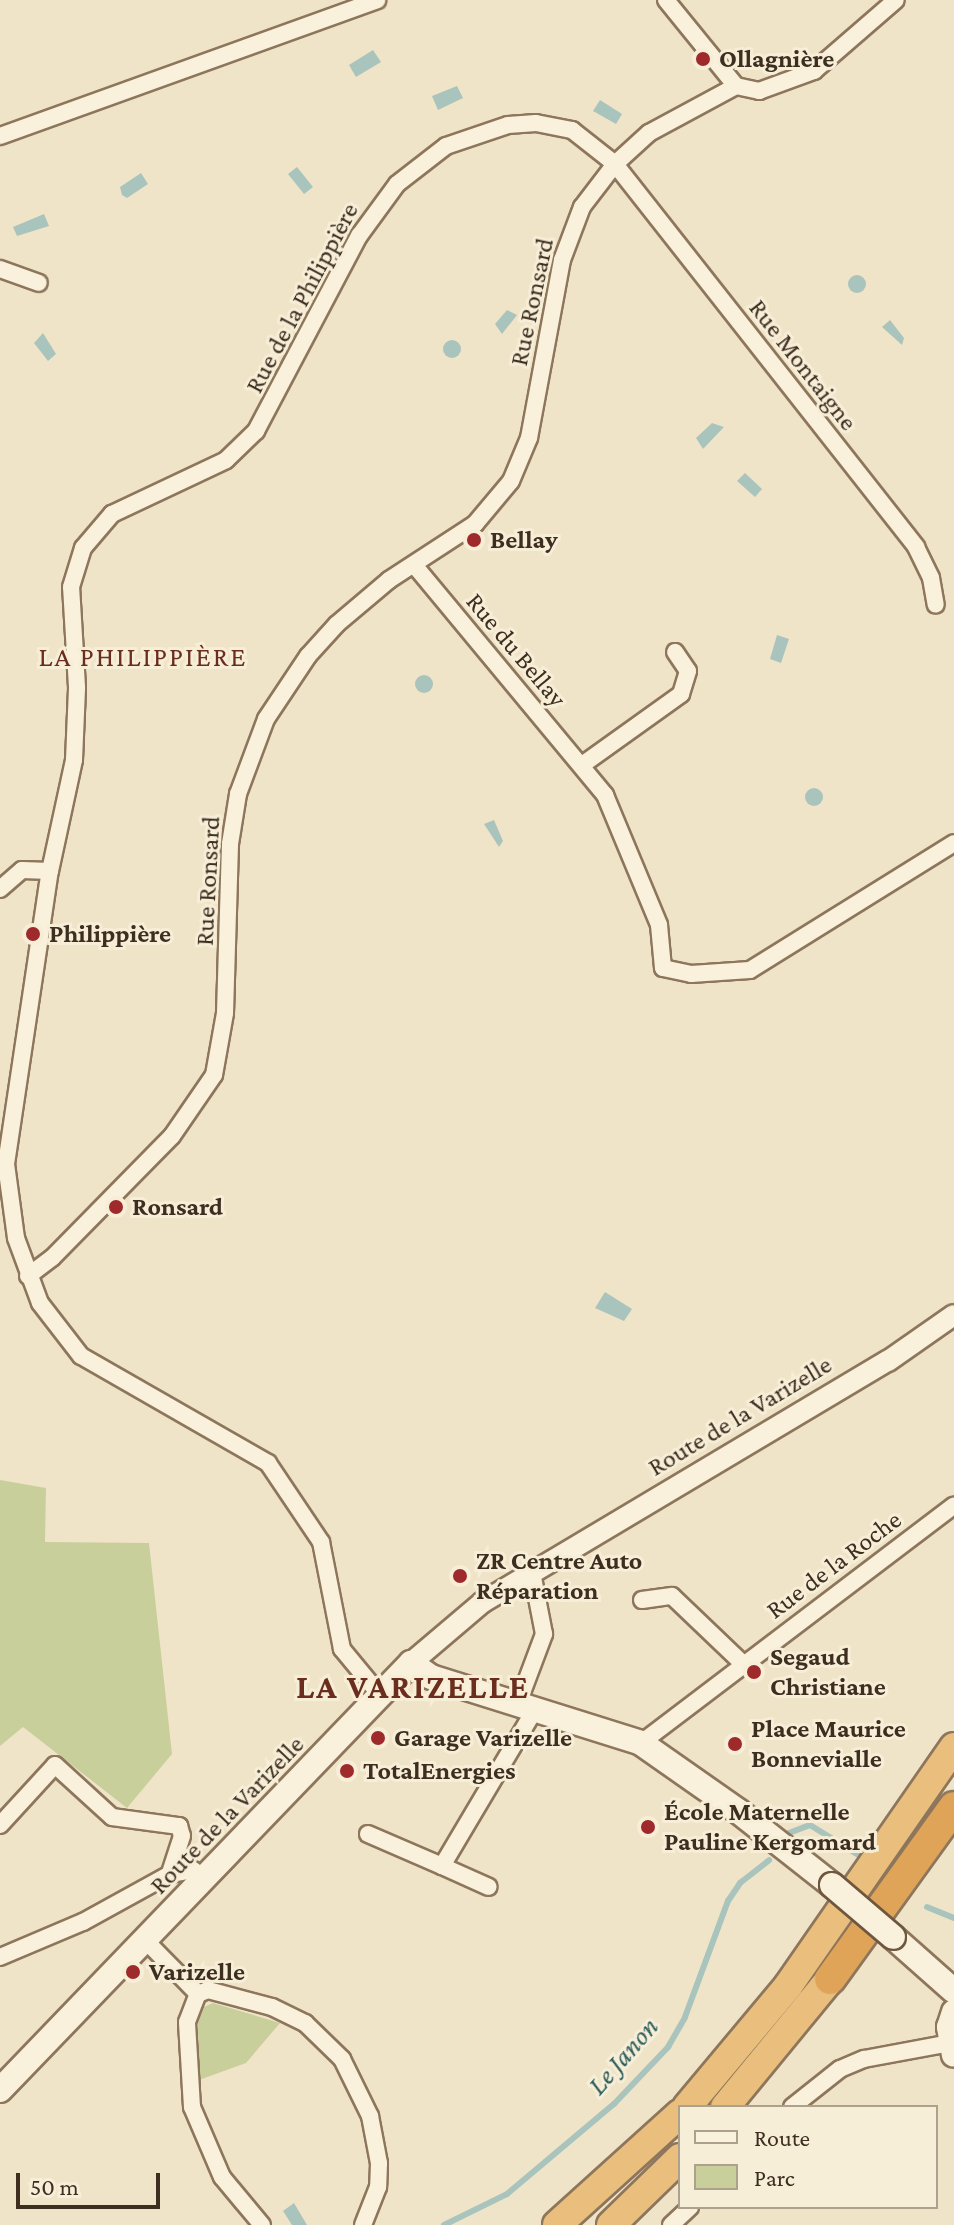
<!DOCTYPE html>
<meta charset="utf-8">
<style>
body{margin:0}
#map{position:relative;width:954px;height:2225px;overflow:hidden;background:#f0e4c8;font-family:"Crimson Pro",serif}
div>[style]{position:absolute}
.green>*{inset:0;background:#c9cf9b}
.water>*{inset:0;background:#a9c4bc}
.round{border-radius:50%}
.stream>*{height:6px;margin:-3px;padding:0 3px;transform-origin:3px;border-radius:3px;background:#a9c4bc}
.roads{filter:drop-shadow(2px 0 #8d765c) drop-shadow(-2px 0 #8d765c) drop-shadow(0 2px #8d765c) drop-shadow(0 -2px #8d765c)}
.minor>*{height:16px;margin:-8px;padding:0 8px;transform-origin:8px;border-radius:8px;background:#faf1dc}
.tertiary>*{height:20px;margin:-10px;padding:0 10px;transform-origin:10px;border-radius:10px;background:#faf1dc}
.secondary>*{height:24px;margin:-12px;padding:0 12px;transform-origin:12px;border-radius:12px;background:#faf1dc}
.trunk>*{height:28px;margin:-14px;padding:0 14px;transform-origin:14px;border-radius:14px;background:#eabe7c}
.motorway>*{height:30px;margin:-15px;padding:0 15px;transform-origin:15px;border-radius:15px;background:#e0a458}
.bridges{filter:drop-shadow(2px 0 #6f573f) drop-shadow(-2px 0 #6f573f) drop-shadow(0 2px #6f573f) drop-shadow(0 -2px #6f573f)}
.secondary-bridge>*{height:24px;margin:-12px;padding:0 12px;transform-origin:12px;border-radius:12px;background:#faf1dc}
.dots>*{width:22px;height:22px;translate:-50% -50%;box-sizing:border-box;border:4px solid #f7eed8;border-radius:50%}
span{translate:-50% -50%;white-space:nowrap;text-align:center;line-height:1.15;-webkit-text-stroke:6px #f7eed8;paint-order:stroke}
.poi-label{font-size:26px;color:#3d2e20;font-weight:700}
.left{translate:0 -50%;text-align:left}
.street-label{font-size:26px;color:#3d2e20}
.neighbourhood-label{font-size:28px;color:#6b2e1e;letter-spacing:2px}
.water-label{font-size:28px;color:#2f5d5a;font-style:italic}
.district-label{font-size:34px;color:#6b2e1e;font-weight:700;letter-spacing:2px}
.legend{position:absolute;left:678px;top:2105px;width:260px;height:104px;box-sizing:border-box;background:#f7eed8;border:2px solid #ada18e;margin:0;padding:10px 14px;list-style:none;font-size:24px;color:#3d2e20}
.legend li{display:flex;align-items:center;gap:16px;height:40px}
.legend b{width:40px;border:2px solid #ada18e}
.scale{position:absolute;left:16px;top:2173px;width:144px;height:36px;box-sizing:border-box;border:4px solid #3d2e20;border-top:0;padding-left:10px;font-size:24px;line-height:28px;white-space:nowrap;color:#3d2e20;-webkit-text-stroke:6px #f7eed8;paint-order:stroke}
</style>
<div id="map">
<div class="green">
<i style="clip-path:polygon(0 1480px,46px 1488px,45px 1542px,149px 1543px,172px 1754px,127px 1808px,23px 1727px,0 1746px)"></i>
<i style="clip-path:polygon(213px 2003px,280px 2023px,246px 2063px,199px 2080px,198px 2022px,204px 2007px)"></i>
</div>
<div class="water">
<i style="clip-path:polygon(373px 50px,381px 62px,356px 77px,349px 65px)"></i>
<i style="clip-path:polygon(457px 86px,463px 98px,438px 110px,432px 96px)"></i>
<i style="clip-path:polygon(600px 100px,622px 114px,616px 124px,593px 111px)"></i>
<i style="clip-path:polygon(297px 167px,313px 187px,304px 194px,288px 174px)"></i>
<i style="clip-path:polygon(141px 173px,148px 184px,127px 198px,122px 195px,120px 187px)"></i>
<i style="clip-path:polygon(44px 214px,49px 226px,17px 236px,13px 227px)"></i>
<i class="round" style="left:848px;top:275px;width:18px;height:18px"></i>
<i style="clip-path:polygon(507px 310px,517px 315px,502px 334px,495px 324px)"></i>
<i style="clip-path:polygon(890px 320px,904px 338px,902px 345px,882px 327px)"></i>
<i style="clip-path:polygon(43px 333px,56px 354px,48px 361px,34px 343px)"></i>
<i class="round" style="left:443px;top:340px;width:18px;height:18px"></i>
<i style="clip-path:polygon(712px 423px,724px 427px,703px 449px,696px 438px)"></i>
<i style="clip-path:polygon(745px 473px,762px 489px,755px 497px,737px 481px)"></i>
<i style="clip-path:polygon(777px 635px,789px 639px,781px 663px,770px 659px)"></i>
<i class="round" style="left:415px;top:675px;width:18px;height:18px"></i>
<i class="round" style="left:805px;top:788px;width:18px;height:18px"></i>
<i style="clip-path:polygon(494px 820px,503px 841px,499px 847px,484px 824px)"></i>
<i style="clip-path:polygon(605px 1292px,632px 1309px,624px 1321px,595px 1308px)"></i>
<i style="clip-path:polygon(294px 2203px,307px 2225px,292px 2225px,283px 2211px)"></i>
</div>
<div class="stream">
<i style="left:789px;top:1833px;width:22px;rotate:-21deg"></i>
<i style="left:810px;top:1825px;width:55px;rotate:31.7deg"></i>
<i style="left:927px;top:1907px;width:29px;rotate:22deg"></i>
<i style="left:444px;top:2225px;width:70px;rotate:-26.2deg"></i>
<i style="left:507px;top:2194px;width:140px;rotate:-40.1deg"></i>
<i style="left:614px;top:2104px;width:79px;rotate:-46.5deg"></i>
<i style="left:668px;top:2047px;width:34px;rotate:-60deg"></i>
<i style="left:685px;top:2017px;width:124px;rotate:-69.7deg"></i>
<i style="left:728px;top:1901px;width:22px;rotate:-56deg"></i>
<i style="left:740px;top:1883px;width:37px;rotate:-38deg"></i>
</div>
<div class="roads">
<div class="minor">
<i style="left:666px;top:0;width:111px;rotate:50.9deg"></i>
<i style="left:736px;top:86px;width:24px;rotate:12deg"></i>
<i style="left:759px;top:91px;width:59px;rotate:-20deg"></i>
<i style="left:814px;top:71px;width:108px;rotate:-40.9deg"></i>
<i style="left:0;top:136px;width:401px;rotate:-19.8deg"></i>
<i style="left:0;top:269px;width:41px;rotate:19.7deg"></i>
<i style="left:415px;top:566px;width:298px;rotate:50.3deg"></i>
<i style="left:605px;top:795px;width:141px;rotate:67.4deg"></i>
<i style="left:659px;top:925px;width:43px;rotate:84.7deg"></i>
<i style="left:663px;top:968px;width:29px;rotate:12deg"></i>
<i style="left:691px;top:974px;width:59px;rotate:-3.9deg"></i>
<i style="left:750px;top:970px;width:240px;rotate:-31.9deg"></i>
<i style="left:582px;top:765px;width:122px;rotate:-35.6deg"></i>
<i style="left:681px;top:694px;width:24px;rotate:-73deg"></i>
<i style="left:688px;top:671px;width:23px;rotate:-124deg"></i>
<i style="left:0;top:889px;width:29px;rotate:-41deg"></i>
<i style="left:22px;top:870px;width:28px;rotate:2deg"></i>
<i style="left:28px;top:1276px;width:30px;rotate:-37deg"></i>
<i style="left:52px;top:1258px;width:171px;rotate:-45.5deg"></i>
<i style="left:172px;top:1136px;width:74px;rotate:-55.5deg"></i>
<i style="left:214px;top:1075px;width:63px;rotate:-79.9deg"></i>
<i style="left:225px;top:1013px;width:169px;rotate:-88.3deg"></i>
<i style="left:230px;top:844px;width:51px;rotate:-80.9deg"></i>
<i style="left:238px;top:794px;width:80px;rotate:-69.5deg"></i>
<i style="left:266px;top:719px;width:76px;rotate:-56.3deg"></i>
<i style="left:308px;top:656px;width:43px;rotate:-47.8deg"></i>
<i style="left:337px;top:624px;width:68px;rotate:-40.2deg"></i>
<i style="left:389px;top:580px;width:103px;rotate:-33.1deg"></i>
<i style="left:475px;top:524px;width:56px;rotate:-50.1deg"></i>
<i style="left:511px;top:481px;width:47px;rotate:-67.3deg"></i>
<i style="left:529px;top:438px;width:181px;rotate:-79.5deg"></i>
<i style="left:562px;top:260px;width:57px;rotate:-69.3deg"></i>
<i style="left:582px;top:207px;width:54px;rotate:-52.5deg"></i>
<i style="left:615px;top:164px;width:46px;rotate:-42.4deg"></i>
<i style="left:649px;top:133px;width:99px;rotate:-28.4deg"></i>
<i style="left:642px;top:1600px;width:30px;rotate:-8deg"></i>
<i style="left:672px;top:1596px;width:97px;rotate:43.7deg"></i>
<i style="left:523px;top:1690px;width:60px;rotate:-69.4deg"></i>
<i style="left:544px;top:1634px;width:63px;rotate:-101deg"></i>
<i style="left:380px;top:1695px;width:60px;rotate:-129.6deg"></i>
<i style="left:342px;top:1649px;width:109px;rotate:-101.1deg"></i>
<i style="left:321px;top:1542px;width:95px;rotate:-123.9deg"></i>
<i style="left:268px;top:1463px;width:215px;rotate:-150.2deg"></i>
<i style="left:81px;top:1356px;width:67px;rotate:-127.7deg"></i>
<i style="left:40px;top:1303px;width:69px;rotate:-110.3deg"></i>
<i style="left:16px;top:1238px;width:75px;rotate:-97.7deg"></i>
<i style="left:6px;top:1164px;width:296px;rotate:-81.5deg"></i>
<i style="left:50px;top:871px;width:114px;rotate:-77.8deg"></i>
<i style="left:74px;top:760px;width:73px;rotate:-87.6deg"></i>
<i style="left:77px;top:687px;width:100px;rotate:-93.4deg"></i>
<i style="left:71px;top:587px;width:41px;rotate:-72.9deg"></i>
<i style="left:83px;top:548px;width:45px;rotate:-49.5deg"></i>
<i style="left:112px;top:514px;width:126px;rotate:-25.3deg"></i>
<i style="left:226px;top:460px;width:42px;rotate:-44deg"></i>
<i style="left:256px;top:431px;width:221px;rotate:-62.2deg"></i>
<i style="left:359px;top:236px;width:64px;rotate:-53.8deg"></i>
<i style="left:397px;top:184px;width:62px;rotate:-37.8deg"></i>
<i style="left:446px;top:146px;width:65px;rotate:-18.7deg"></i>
<i style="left:508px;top:125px;width:28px;rotate:-4deg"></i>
<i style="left:536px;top:123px;width:37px;rotate:11deg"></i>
<i style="left:572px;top:130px;width:55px;rotate:38.3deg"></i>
<i style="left:615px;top:164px;width:487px;rotate:51.8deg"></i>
<i style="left:916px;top:547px;width:34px;rotate:64deg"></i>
<i style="left:931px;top:578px;width:27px;rotate:80deg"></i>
<i style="left:641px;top:1743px;width:393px;rotate:-37.2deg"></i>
<i style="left:0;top:1825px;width:81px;rotate:-47.5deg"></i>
<i style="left:55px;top:1765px;width:77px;rotate:42.4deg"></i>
<i style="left:112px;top:1817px;width:68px;rotate:7.7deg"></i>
<i style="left:179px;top:1826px;width:10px;rotate:73deg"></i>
<i style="left:182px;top:1836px;width:40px;rotate:108deg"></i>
<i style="left:368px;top:1834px;width:81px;rotate:23.4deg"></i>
<i style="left:442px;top:1866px;width:184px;rotate:-59.3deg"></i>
<i style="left:442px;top:1866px;width:51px;rotate:24.1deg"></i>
<i style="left:145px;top:1940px;width:76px;rotate:45.5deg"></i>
<i style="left:0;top:1957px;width:90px;rotate:-22.9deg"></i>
<i style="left:83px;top:1922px;width:99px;rotate:-28.9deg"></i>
<i style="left:170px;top:1874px;width:23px;rotate:-10deg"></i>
<i style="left:193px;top:1870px;width:14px;rotate:34deg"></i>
<i style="left:792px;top:2107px;width:61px;rotate:-38.4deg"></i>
<i style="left:840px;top:2069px;width:26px;rotate:-23deg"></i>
<i style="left:864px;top:2059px;width:87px;rotate:-10.5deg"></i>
<i style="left:262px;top:2225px;width:62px;rotate:-129.8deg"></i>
<i style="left:222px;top:2177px;width:76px;rotate:-113.2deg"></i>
<i style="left:192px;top:2107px;width:85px;rotate:-93.4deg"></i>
<i style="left:187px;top:2022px;width:30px;rotate:-69deg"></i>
<i style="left:198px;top:1994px;width:11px;rotate:-22deg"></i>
<i style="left:208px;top:1990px;width:66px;rotate:14.9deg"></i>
<i style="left:272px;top:2007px;width:37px;rotate:26deg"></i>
<i style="left:305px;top:2023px;width:52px;rotate:44.2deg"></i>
<i style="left:342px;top:2059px;width:64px;rotate:63.8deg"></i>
<i style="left:370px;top:2116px;width:48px;rotate:79.2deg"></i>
<i style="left:379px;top:2163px;width:24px;rotate:92deg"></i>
<i style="left:378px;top:2187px;width:41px;rotate:111.5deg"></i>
<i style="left:671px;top:2225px;width:26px;rotate:-43deg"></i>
</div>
<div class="tertiary">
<i style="left:411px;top:1663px;width:94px;rotate:-40.3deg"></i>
<i style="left:483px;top:1602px;width:471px;rotate:-30.8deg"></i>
<i style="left:888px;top:1361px;width:80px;rotate:-34.9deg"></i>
</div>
<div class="secondary">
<i style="left:893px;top:1937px;width:81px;rotate:41.5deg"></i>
<i style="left:954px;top:2012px;width:16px;rotate:108deg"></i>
<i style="left:949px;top:2027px;width:28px;rotate:80deg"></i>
<i style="left:0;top:2090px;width:593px;rotate:-46.09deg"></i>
<i style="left:411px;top:1663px;width:24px;rotate:35deg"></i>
<i style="left:431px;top:1677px;width:220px;rotate:17.4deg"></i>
<i style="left:641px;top:1743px;width:118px;rotate:35deg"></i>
<i style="left:738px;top:1811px;width:120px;rotate:38.2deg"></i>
</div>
<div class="trunk">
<i style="left:687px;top:2107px;width:158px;rotate:-50.1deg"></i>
<i style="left:788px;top:1986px;width:291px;rotate:-55.2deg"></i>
<i style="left:725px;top:2107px;width:166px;rotate:-50.6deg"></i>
<i style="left:557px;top:2225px;width:166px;rotate:-42.1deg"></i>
<i style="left:611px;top:2225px;width:96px;rotate:-44.2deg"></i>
</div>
<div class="motorway">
<i style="left:830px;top:1979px;width:212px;rotate:-54.2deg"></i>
</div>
</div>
<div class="bridges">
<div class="secondary-bridge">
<i style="left:832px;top:1885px;width:80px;rotate:40.4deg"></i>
</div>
</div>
<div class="dots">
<i style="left:703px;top:59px;background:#9e2a2b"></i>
<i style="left:474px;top:540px;background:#9e2a2b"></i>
<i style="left:33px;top:934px;background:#9e2a2b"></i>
<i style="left:116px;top:1207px;background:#9e2a2b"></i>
<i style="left:460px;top:1576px;background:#9e2a2b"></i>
<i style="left:754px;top:1672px;background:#9e2a2b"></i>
<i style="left:378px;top:1738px;background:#9e2a2b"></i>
<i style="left:735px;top:1744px;background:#9e2a2b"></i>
<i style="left:347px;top:1771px;background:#9e2a2b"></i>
<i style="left:648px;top:1827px;background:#9e2a2b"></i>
<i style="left:133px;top:1972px;background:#9e2a2b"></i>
</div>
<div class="poi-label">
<span class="left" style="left:719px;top:59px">Ollagnière</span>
<span class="left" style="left:490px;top:540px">Bellay</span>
<span class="left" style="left:49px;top:934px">Philippière</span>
<span class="left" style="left:132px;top:1207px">Ronsard</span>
<span class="left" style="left:476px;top:1576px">ZR Centre Auto<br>Réparation</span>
<span class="left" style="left:770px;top:1672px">Segaud<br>Christiane</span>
<span class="left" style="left:751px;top:1744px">Place Maurice<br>Bonnevialle</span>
<span class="left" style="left:394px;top:1738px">Garage Varizelle</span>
<span class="left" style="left:363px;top:1771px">TotalEnergies</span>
<span class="left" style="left:664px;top:1827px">École Maternelle<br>Pauline Kergomard</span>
<span class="left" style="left:149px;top:1972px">Varizelle</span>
</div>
<div class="street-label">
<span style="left:302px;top:298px;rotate:-62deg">Rue de la Philippière</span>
<span style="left:532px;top:302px;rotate:-78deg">Rue Ronsard</span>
<span style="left:803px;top:365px;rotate:52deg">Rue Montaigne</span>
<span style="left:516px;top:650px;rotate:50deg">Rue du Bellay</span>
<span style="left:208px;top:881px;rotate:-87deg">Rue Ronsard</span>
<span style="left:740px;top:1416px;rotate:-31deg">Route de la Varizelle</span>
<span style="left:834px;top:1565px;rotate:-37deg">Rue de la Roche</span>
<span style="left:227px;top:1815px;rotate:-46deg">Route de la Varizelle</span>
</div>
<div class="neighbourhood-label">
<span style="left:143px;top:657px">LA PHILIPPIÈRE</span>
</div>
<div class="water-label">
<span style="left:623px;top:2056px;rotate:-49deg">Le Janon</span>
</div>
<div class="district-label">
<span style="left:413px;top:1687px">LA VARIZELLE</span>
</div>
<ul class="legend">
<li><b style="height:10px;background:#faf1dc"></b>Route</li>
<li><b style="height:22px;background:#c9cf9b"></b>Parc</li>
</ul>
<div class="scale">50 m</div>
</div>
